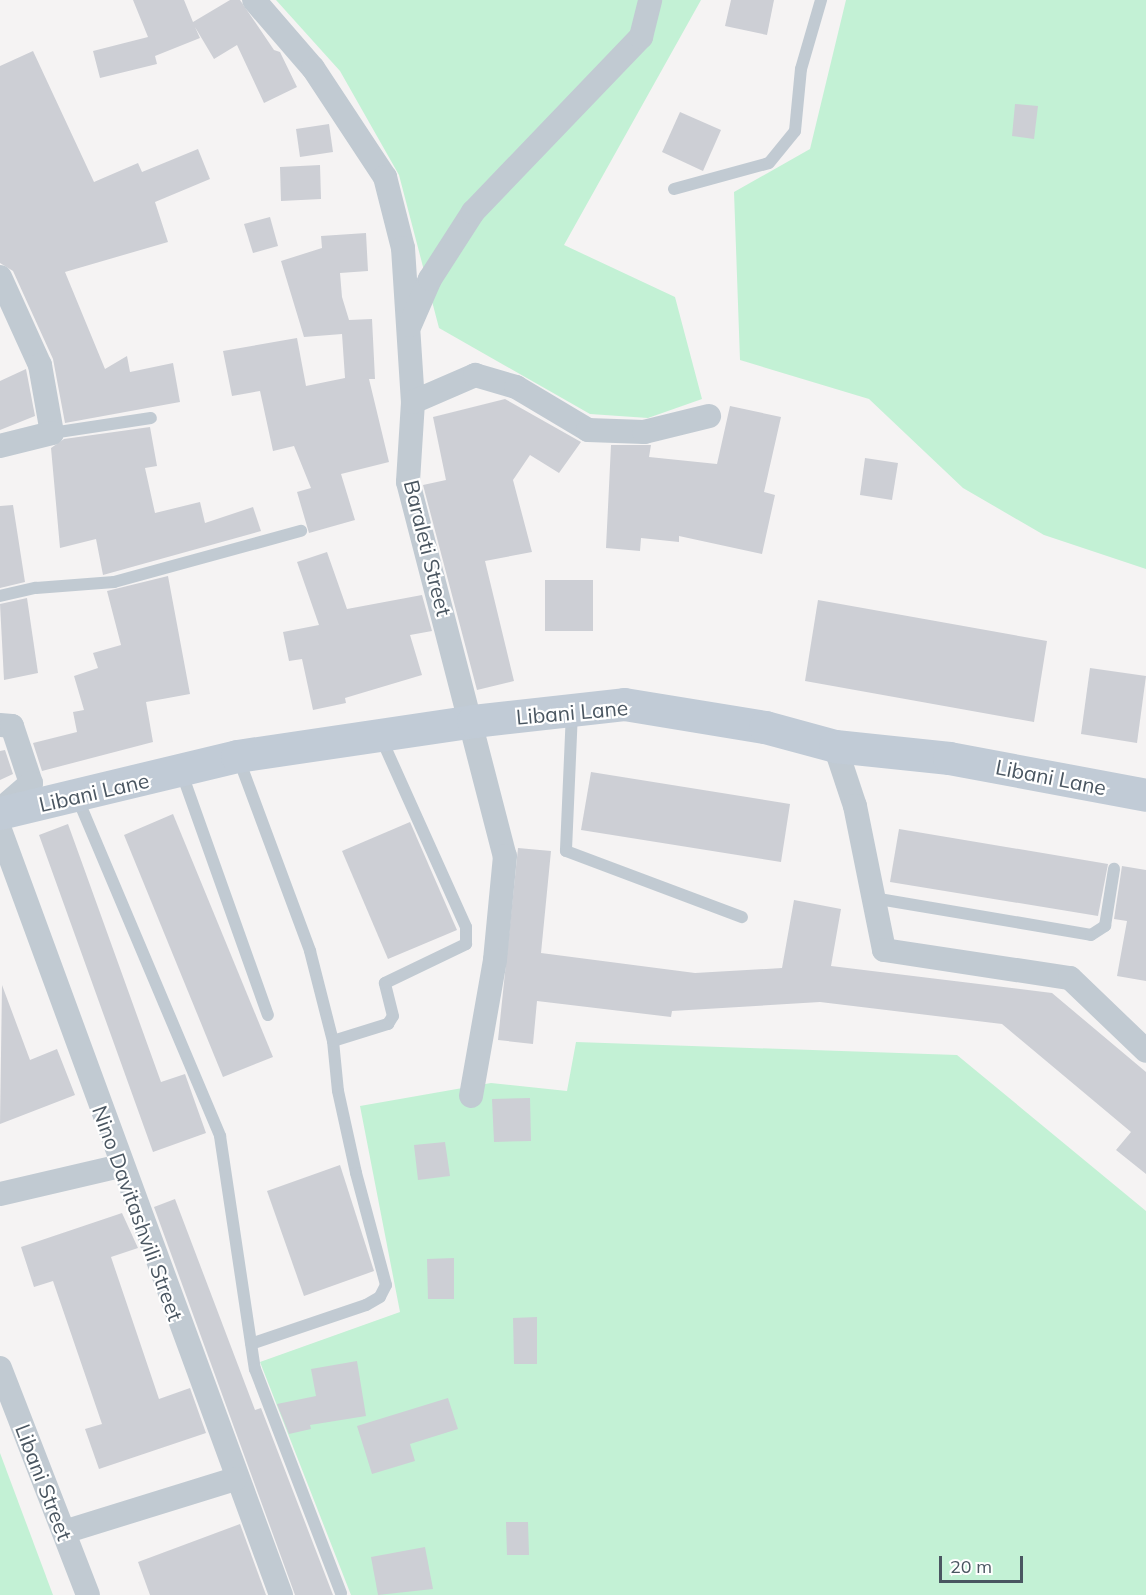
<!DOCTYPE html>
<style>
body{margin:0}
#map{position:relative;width:1146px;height:1595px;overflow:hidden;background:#f5f3f3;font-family:Mulish,sans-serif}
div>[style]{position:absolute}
.green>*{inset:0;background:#c3f1d5}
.building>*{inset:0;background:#cdcfd5}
.lane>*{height:12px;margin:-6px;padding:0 6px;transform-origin:6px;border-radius:6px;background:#c1cad2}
.street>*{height:24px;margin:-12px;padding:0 12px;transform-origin:12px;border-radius:12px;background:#c1cad2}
.secondary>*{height:33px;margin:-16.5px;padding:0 16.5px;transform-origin:16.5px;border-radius:16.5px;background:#c1cbd6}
span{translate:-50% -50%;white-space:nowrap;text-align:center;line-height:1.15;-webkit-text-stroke:4.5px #fff;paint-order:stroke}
.street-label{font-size:21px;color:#4a5661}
.scale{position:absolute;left:939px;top:1556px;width:84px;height:27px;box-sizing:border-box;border:3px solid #4a5661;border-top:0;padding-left:8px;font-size:18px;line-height:21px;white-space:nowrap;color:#4a5661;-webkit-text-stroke:4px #fff;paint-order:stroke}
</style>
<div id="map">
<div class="green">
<i style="clip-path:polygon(276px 0,701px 0,564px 245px,675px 297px,702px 399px,648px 418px,590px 414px,439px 328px,399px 175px,340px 71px)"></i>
<i style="clip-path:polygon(846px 0,1146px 0,1146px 569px,1044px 535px,963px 488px,869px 399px,740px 360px,734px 192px,810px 149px)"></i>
<i style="clip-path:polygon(576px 1042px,957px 1055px,1146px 1211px,1146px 1595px,351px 1595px,260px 1362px,400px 1312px,360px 1106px,491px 1083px,567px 1091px)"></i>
<i style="clip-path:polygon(0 1453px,53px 1595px,0 1595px)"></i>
</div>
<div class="building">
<i style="clip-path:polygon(133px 0,184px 0,193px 22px,230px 0,240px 0,274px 50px,280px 52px,297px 87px,264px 103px,237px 45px,214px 59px,195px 27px,200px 38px,155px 56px,157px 64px,100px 78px,93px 51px,148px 37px)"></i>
<i style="clip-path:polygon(731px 0,774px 0,767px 35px,725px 26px)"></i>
<i style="clip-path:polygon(33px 51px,94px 182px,138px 163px,142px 172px,198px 149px,210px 179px,155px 202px,168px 242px,65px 272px,105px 369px,127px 356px,130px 372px,173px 363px,180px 402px,65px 423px,53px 359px,13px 271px,0 263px,0 66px)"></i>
<i style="clip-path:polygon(1015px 104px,1038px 106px,1034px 139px,1012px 136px)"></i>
<i style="clip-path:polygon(680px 112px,721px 130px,703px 171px,662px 152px)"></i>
<i style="clip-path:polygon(329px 124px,333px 152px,300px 157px,296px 129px)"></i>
<i style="clip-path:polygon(320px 165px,321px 199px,281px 201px,280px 167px)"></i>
<i style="clip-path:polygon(270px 217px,278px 246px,253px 253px,244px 224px)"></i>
<i style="clip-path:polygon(366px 233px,368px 271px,340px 273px,342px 297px,349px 320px,372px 319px,375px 379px,369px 379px,389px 462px,341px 474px,355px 520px,309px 533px,297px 492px,311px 488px,294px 446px,273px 451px,260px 391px,232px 396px,223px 351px,297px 338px,306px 386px,345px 378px,342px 334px,304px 337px,281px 261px,322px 248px,321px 236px)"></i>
<i style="clip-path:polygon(26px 369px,35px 416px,0 430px,0 381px)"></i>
<i style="clip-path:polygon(505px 399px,581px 442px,559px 473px,530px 455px,513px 480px,532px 552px,485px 561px,514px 681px,477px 690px,423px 485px,446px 480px,433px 417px)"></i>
<i style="clip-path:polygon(730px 406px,781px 417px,764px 492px,775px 495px,762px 554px,679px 536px,679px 542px,641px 538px,640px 551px,606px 548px,611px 445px,651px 445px,649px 457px,717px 464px)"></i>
<i style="clip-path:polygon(150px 427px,157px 466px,145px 468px,155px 513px,200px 502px,205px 523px,253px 507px,261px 531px,103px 575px,96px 539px,60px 548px,51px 448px,64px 439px)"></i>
<i style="clip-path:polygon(865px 458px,898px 463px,892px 500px,860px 495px)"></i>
<i style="clip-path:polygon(13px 505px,25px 582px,0 588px,0 506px)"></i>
<i style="clip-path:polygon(327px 552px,347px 609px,422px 595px,432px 631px,410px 635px,422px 675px,345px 698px,346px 703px,313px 710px,302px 659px,289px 661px,283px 632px,319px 625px,297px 562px)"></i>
<i style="clip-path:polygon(168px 576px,190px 694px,146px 702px,153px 742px,42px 771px,33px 743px,77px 732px,73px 712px,84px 710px,74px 676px,98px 668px,93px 653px,121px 645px,107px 591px)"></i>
<i style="clip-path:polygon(545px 580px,593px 580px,593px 631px,545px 631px)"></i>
<i style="clip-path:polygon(27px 598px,38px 673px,4px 680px,0 604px)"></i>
<i style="clip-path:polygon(818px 600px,1047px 641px,1034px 722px,805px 681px)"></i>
<i style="clip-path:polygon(1090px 668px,1146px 676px,1137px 743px,1081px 734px)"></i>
<i style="clip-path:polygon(5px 750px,13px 774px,0 780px,0 751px)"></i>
<i style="clip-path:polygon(591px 772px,790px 804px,781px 862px,581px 830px)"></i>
<i style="clip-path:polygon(173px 814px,273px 1057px,223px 1077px,124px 835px)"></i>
<i style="clip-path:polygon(410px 822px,457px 930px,388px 959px,342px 851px)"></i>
<i style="clip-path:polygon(68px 824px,161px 1082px,185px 1074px,206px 1133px,153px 1152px,39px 835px)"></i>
<i style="clip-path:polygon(899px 829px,1108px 864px,1098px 916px,890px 882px)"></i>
<i style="clip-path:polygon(518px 848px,551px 851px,541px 953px,695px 973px,782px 968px,794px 900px,841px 909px,831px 966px,1052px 993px,1146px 1072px,1146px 1174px,1116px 1150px,1131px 1132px,1002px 1024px,820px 1002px,672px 1011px,671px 1017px,537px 1001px,533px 1044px,498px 1040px)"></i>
<i style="clip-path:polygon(1122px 866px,1146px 870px,1146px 981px,1117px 976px,1127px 921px,1114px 919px)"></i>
<i style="clip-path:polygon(2px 985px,30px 1060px,57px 1049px,75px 1095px,0 1124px)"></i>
<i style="clip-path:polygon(530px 1098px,531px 1141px,494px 1142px,492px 1099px)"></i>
<i style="clip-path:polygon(445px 1142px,450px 1176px,418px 1180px,414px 1145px)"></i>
<i style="clip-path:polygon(340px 1165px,374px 1271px,304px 1296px,267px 1191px)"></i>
<i style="clip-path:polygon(175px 1199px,255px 1410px,261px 1408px,333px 1595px,295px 1595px,154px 1207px)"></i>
<i style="clip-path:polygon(122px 1213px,138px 1248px,111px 1257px,159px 1399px,190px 1388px,206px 1433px,99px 1469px,85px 1429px,102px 1424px,53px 1281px,34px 1287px,21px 1247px)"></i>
<i style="clip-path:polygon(454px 1258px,454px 1299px,428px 1299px,427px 1259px)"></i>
<i style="clip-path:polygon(537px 1317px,537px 1364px,514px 1364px,513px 1318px)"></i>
<i style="clip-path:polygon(357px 1361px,366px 1416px,310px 1425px,311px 1429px,289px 1434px,277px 1404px,316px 1396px,311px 1369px)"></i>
<i style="clip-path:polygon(448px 1398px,458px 1429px,410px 1444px,415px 1461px,372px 1474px,357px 1426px)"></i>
<i style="clip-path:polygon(506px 1522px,528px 1522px,529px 1555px,507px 1555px)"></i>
<i style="clip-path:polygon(240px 1524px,266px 1595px,150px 1595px,138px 1562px)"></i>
<i style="clip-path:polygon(425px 1547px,433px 1589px,378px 1595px,371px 1557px)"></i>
</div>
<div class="lane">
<i style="left:674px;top:189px;width:98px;rotate:-15.3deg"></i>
<i style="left:769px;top:163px;width:41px;rotate:-50.9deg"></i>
<i style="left:795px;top:131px;width:62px;rotate:-84.5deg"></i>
<i style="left:801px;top:69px;width:72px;rotate:-73.8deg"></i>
<i style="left:52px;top:433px;width:100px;rotate:-8.6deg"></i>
<i style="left:0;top:596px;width:37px;rotate:-13deg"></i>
<i style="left:36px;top:588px;width:78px;rotate:-4.4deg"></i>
<i style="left:114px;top:582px;width:194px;rotate:-15.3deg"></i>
<i style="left:572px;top:712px;width:139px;rotate:92.5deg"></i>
<i style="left:566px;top:851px;width:188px;rotate:20.6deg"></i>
<i style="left:238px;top:757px;width:207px;rotate:69.6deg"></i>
<i style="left:310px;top:951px;width:93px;rotate:75.7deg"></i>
<i style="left:333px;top:1041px;width:50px;rotate:84.3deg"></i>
<i style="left:338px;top:1091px;width:84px;rotate:77.6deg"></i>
<i style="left:356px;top:1173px;width:116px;rotate:75deg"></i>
<i style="left:386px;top:1285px;width:13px;rotate:117deg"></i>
<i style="left:380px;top:1297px;width:16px;rotate:150deg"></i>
<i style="left:366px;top:1305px;width:121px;rotate:161.3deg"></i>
<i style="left:181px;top:771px;width:259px;rotate:70.4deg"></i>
<i style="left:77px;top:797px;width:368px;rotate:67.1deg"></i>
<i style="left:220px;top:1136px;width:236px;rotate:81.5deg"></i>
<i style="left:255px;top:1369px;width:240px;rotate:69deg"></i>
<i style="left:873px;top:898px;width:221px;rotate:9.6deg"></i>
<i style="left:1091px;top:935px;width:17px;rotate:-33deg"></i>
<i style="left:1105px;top:926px;width:58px;rotate:-81deg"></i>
<i style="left:333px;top:1041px;width:58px;rotate:-17.2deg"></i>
<i style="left:388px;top:1024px;width:9px;rotate:-58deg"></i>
<i style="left:393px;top:1016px;width:34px;rotate:-104deg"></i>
<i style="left:385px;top:983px;width:90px;rotate:-25.7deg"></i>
<i style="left:466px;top:944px;width:17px;rotate:-90deg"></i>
<i style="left:466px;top:927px;width:209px;rotate:-114.2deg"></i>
</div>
<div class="street">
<i style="left:254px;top:0;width:90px;rotate:49.1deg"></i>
<i style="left:313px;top:68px;width:131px;rotate:56.6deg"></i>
<i style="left:385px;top:177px;width:73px;rotate:75.8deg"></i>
<i style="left:403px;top:248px;width:154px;rotate:86.3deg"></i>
<i style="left:413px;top:402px;width:80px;rotate:93.6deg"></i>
<i style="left:408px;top:482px;width:386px;rotate:75.5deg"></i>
<i style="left:505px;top:856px;width:104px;rotate:95.5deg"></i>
<i style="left:495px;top:960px;width:138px;rotate:100deg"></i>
<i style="left:0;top:277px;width:97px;rotate:65.6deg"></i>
<i style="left:40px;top:365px;width:69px;rotate:80deg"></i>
<i style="left:52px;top:433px;width:54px;rotate:166deg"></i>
<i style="left:410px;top:325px;width:50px;rotate:-66.5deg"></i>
<i style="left:430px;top:279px;width:80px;rotate:-57.3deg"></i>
<i style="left:473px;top:212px;width:243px;rotate:-46.2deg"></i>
<i style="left:641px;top:37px;width:38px;rotate:-76deg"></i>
<i style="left:413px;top:402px;width:68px;rotate:-23.5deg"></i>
<i style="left:475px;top:375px;width:43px;rotate:16.3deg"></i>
<i style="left:516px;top:387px;width:84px;rotate:30.8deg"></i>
<i style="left:588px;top:430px;width:56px;rotate:2deg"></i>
<i style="left:644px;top:432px;width:67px;rotate:-13.8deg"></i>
<i style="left:0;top:725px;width:12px;rotate:5deg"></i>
<i style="left:12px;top:726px;width:60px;rotate:71.6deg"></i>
<i style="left:31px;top:783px;width:41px;rotate:138.9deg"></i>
<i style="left:835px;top:746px;width:63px;rotate:71.6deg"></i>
<i style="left:855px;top:806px;width:147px;rotate:78.6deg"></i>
<i style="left:884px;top:950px;width:188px;rotate:8.6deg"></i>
<i style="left:1070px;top:978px;width:105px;rotate:43.8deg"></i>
<i style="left:0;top:830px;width:815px;rotate:69.83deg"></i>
<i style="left:0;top:1194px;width:123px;rotate:-13.1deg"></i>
<i style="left:0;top:1368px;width:243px;rotate:68.8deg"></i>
<i style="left:64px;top:1532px;width:179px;rotate:-17.2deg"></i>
</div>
<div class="secondary">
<i style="left:0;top:813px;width:244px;rotate:-13.5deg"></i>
<i style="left:237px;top:756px;width:239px;rotate:-8.4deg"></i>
<i style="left:473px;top:721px;width:152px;rotate:-6.4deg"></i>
<i style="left:624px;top:704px;width:143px;rotate:9.3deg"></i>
<i style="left:765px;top:727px;width:73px;rotate:15.2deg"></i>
<i style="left:835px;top:746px;width:115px;rotate:6deg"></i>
<i style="left:949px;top:758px;width:200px;rotate:10.6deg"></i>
</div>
<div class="street-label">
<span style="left:428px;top:548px;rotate:76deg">Baraleti Street</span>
<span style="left:572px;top:712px;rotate:-5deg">Libani Lane</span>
<span style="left:1051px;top:777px;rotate:11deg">Libani Lane</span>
<span style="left:94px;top:792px;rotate:-13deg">Libani Lane</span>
<span style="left:138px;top:1213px;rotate:70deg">Nino Davitashvili Street</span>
<span style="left:44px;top:1482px;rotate:69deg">Libani Street</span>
</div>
<div class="scale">20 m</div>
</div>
